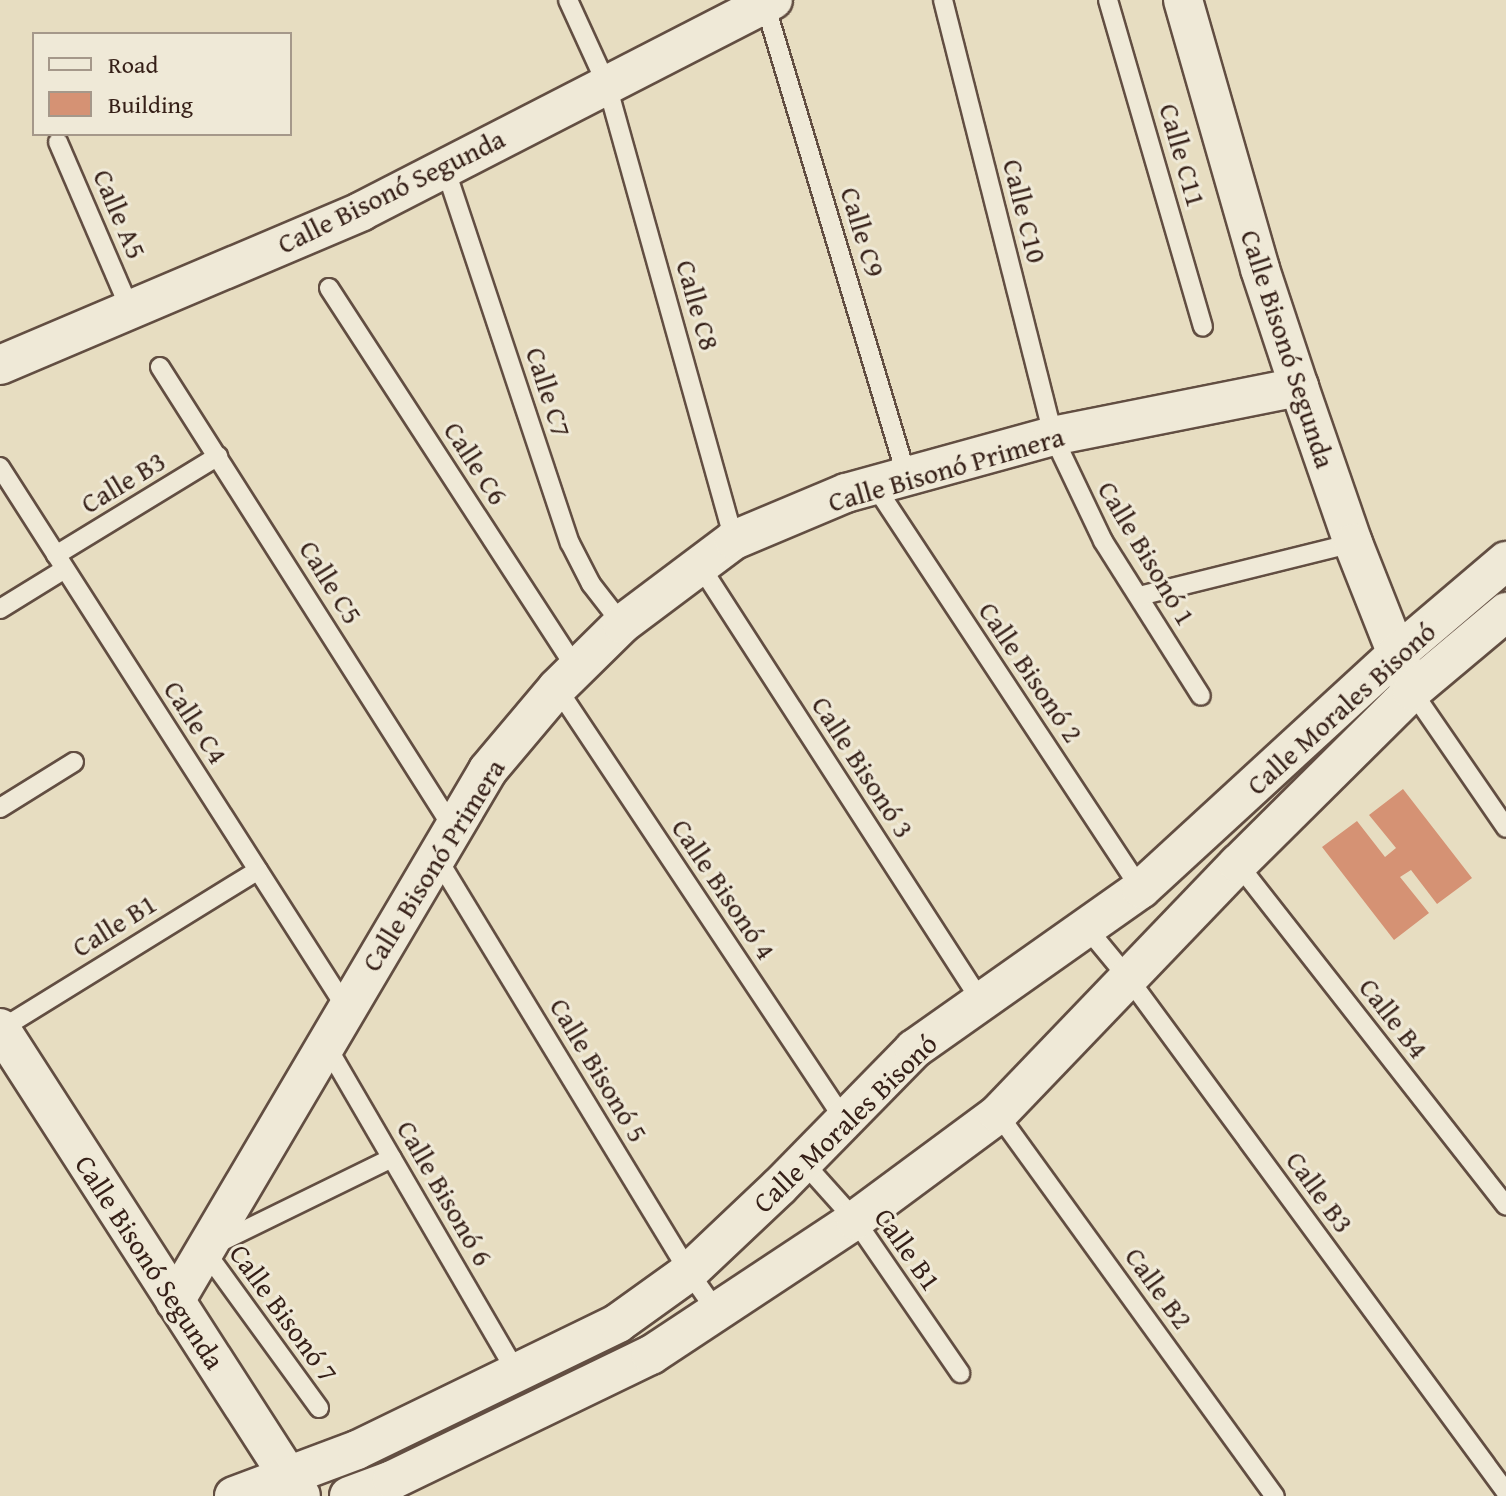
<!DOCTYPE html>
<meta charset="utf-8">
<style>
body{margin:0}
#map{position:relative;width:1506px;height:1496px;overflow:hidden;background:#e7ddc1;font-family:"Gentium Book Plus",serif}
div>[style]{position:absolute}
.building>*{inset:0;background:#d59274}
.roads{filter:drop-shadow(2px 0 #624e42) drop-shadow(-2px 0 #624e42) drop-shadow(0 2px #624e42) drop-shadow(0 -2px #624e42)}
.service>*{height:18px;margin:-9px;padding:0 9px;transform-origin:9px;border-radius:9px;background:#efe9d7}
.minor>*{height:38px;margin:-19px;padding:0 19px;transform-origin:19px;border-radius:19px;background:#efe9d7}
span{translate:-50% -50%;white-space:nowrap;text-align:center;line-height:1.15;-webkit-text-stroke:6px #efe9d7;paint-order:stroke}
.street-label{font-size:28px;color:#351f17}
.legend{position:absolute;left:32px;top:32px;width:260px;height:104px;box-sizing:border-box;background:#efe9d7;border:2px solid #a5988a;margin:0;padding:10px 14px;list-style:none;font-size:24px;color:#351f17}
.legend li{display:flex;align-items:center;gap:16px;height:40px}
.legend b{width:40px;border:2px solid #a5988a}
</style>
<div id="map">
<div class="building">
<i style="clip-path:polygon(1403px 789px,1472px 878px,1437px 904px,1411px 870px,1400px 877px,1429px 913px,1394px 940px,1322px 847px,1357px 821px,1385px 857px,1396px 848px,1369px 815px)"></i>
</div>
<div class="roads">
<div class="service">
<i style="left:568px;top:0;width:94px;rotate:65.4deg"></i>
<i style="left:607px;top:85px;width:472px;rotate:74.4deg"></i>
<i style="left:943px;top:0;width:450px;rotate:75.8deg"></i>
<i style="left:1053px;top:436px;width:116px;rotate:64.5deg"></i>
<i style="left:1103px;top:541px;width:183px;rotate:57.7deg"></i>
<i style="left:1108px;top:0;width:340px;rotate:73.8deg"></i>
<i style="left:764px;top:1px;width:497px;rotate:73.3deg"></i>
<i style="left:58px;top:142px;width:182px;rotate:66.7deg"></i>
<i style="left:445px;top:168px;width:395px;rotate:71.6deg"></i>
<i style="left:570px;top:543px;width:46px;rotate:62.9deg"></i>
<i style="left:591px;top:584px;width:51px;rotate:52.2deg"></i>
<i style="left:329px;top:288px;width:454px;rotate:57deg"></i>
<i style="left:160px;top:367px;width:546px;rotate:57.56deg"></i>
<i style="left:0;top:467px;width:640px;rotate:57.38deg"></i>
<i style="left:875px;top:486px;width:483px;rotate:56.6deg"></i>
<i style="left:56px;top:555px;width:190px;rotate:-31.4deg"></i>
<i style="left:699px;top:564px;width:520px;rotate:57.17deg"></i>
<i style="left:1139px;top:596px;width:220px;rotate:-13.9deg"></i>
<i style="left:0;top:609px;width:76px;rotate:-31.6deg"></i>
<i style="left:557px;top:688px;width:520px;rotate:56.37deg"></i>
<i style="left:1412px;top:691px;width:166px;rotate:55.5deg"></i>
<i style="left:0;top:808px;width:87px;rotate:-31.9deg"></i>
<i style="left:436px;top:856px;width:487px;rotate:58.7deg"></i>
<i style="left:689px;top:1272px;width:49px;rotate:55deg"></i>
<i style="left:1238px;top:864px;width:434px;rotate:51.9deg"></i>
<i style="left:1086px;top:927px;width:67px;rotate:50.4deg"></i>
<i style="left:1129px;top:979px;width:637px;rotate:53.69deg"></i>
<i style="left:1px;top:1029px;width:302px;rotate:-31.7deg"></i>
<i style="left:326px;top:1045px;width:377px;rotate:59.8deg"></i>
<i style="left:998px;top:1114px;width:472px;rotate:54.1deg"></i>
<i style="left:803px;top:1162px;width:78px;rotate:48.1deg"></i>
<i style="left:855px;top:1220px;width:186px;rotate:55.5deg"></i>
<i style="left:319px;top:1408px;width:195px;rotate:-126deg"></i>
<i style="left:204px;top:1250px;width:209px;rotate:-26.1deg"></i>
</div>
<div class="minor">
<i style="left:1183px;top:0;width:280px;rotate:74deg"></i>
<i style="left:1260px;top:269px;width:124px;rotate:71.7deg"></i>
<i style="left:1299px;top:387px;width:165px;rotate:70.9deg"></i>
<i style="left:1353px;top:543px;width:144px;rotate:68.4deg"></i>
<i style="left:0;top:365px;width:393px;rotate:-23deg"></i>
<i style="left:362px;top:211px;width:462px;rotate:-27.2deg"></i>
<i style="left:0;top:1028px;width:556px;rotate:57.25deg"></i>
<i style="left:175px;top:1301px;width:616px;rotate:-59.48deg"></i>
<i style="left:488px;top:770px;width:107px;rotate:-49.9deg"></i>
<i style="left:557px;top:688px;width:91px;rotate:-44.6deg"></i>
<i style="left:622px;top:624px;width:140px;rotate:-36.9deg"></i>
<i style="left:734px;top:540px;width:121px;rotate:-22.8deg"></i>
<i style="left:846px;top:493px;width:215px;rotate:-15.4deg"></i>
<i style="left:1053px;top:436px;width:251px;rotate:-11.3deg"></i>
<i style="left:234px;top:1496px;width:131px;rotate:-20.5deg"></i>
<i style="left:357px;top:1450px;width:290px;rotate:-25.9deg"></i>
<i style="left:618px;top:1323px;width:87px;rotate:-35.7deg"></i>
<i style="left:689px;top:1272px;width:125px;rotate:-43.4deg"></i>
<i style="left:780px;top:1186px;width:192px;rotate:-45.6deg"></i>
<i style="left:914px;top:1049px;width:278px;rotate:-35.2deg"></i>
<i style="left:1141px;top:889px;width:349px;rotate:-42.6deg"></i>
<i style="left:1398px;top:653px;width:142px;rotate:-40.4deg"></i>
<i style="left:349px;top:1496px;width:46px;rotate:-20.4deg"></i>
<i style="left:392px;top:1480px;width:288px;rotate:-25.8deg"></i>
<i style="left:651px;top:1355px;width:245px;rotate:-33.5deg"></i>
<i style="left:855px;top:1220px;width:178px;rotate:-36.5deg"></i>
<i style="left:998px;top:1114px;width:347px;rotate:-46.2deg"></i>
<i style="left:1238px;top:864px;width:245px;rotate:-44.8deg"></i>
<i style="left:1412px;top:691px;width:123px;rotate:-40deg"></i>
</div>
</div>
<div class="street-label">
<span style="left:1183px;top:155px;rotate:74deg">Calle C11</span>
<span style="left:391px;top:191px;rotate:-26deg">Calle Bisonó Segunda</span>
<span style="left:1025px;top:211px;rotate:76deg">Calle C10</span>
<span style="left:120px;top:214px;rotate:67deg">Calle A5</span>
<span style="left:863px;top:232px;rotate:73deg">Calle C9</span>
<span style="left:698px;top:305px;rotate:74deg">Calle C8</span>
<span style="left:1288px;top:349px;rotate:72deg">Calle Bisonó Segunda</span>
<span style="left:549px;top:392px;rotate:72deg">Calle C7</span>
<span style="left:476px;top:463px;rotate:57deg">Calle C6</span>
<span style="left:946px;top:469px;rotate:-16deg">Calle Bisonó Primera</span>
<span style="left:123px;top:482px;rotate:-31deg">Calle B3</span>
<span style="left:1147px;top:553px;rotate:59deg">Calle Bisonó 1</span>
<span style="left:331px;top:582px;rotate:58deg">Calle C5</span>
<span style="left:1031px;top:672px;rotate:56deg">Calle Bisonó 2</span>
<span style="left:1341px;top:708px;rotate:-42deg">Calle Morales Bisonó</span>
<span style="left:196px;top:722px;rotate:57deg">Calle C4</span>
<span style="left:863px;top:767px;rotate:57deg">Calle Bisonó 3</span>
<span style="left:433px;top:865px;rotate:-58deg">Calle Bisonó Primera</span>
<span style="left:724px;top:889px;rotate:56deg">Calle Bisonó 4</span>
<span style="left:114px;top:925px;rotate:-32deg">Calle B1</span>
<span style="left:1394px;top:1018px;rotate:52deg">Calle B4</span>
<span style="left:599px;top:1070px;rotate:59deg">Calle Bisonó 5</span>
<span style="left:845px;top:1123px;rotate:-44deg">Calle Morales Bisonó</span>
<span style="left:1320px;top:1192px;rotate:54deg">Calle B3</span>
<span style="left:445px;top:1193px;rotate:60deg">Calle Bisonó 6</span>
<span style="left:908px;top:1249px;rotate:55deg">Calle B1</span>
<span style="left:150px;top:1262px;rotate:57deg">Calle Bisonó Segunda</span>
<span style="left:1159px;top:1288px;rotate:54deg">Calle B2</span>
<span style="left:284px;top:1313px;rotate:54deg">Calle Bisonó 7</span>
</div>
<ul class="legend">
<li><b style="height:10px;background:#efe9d7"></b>Road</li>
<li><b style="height:22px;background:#d59274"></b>Building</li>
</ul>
</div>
